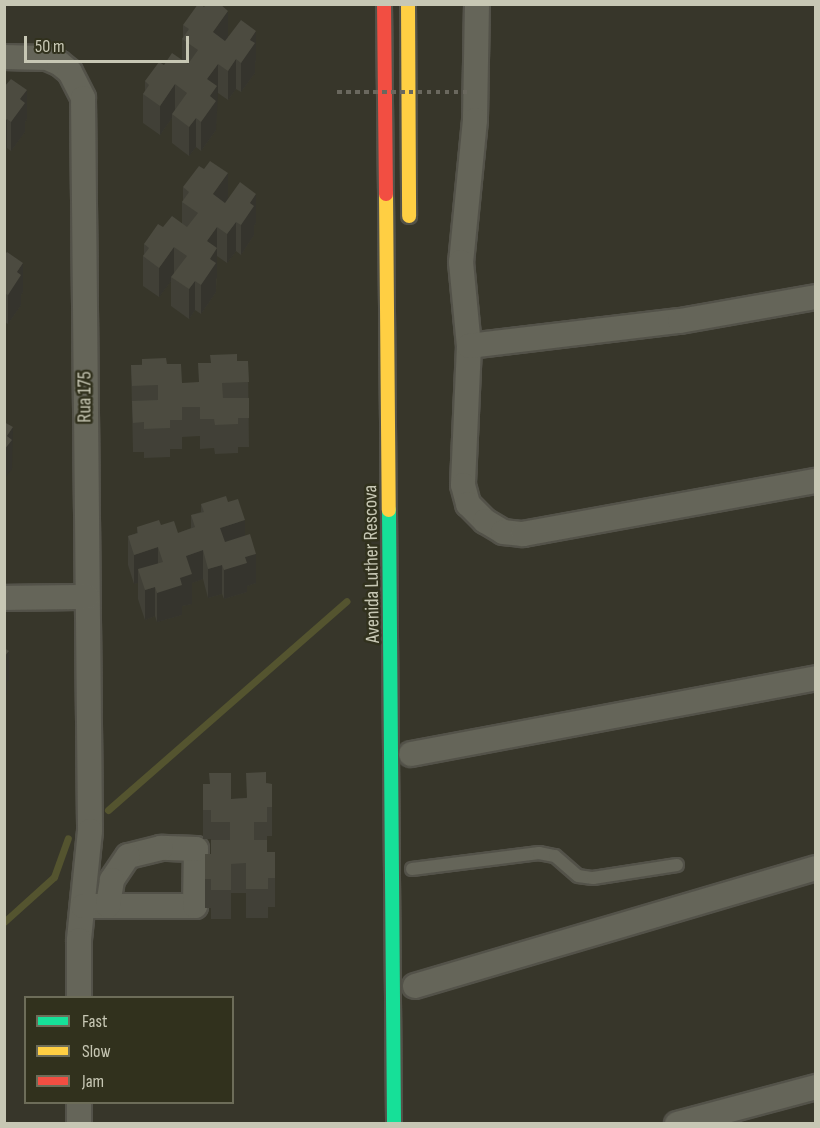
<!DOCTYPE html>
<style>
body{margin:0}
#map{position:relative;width:820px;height:1128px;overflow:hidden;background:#37362a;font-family:"Sofia Sans Condensed",sans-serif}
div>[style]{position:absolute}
.stream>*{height:7px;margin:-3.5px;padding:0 3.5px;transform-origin:3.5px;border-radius:3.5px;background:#54542f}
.roads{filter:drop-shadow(2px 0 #535249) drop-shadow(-2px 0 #535249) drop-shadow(0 2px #535249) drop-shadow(0 -2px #535249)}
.lane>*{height:12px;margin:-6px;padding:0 6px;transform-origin:6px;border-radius:6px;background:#656559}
.street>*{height:24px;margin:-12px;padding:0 12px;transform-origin:12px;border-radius:12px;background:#656559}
.fast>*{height:14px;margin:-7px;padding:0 7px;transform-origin:7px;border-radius:7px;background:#16e098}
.slow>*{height:14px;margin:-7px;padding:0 7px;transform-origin:7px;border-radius:7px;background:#ffcf43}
.jam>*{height:14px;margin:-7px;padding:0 7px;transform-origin:7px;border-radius:7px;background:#f24e42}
.path-bridge>*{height:4px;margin-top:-2px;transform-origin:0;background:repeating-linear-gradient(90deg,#6a685e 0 4.5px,transparent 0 9px)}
.wall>*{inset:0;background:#414037}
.shaded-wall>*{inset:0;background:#35342d}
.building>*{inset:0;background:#4c4b40}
span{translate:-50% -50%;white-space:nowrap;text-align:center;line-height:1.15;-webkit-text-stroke:5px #31311d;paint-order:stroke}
.street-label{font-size:20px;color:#c7c7b4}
.frame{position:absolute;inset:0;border:6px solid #c7c7b4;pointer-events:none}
.legend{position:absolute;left:24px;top:996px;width:210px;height:108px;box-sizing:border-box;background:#31311d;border:2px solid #6d6d59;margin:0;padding:8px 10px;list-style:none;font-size:18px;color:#c7c7b4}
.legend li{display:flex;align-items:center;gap:12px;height:30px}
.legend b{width:30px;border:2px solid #6d6d59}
.scale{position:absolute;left:24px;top:36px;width:165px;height:27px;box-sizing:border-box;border:3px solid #c7c7b4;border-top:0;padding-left:8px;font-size:18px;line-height:21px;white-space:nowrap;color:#c7c7b4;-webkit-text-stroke:4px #31311d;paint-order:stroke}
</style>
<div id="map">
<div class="stream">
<i style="left:108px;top:810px;width:317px;rotate:-41.2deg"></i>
<i style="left:4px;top:922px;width:67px;rotate:-42deg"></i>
<i style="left:54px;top:877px;width:41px;rotate:-70.3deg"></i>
</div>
<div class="roads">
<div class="lane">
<i style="left:412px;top:869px;width:128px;rotate:-7.2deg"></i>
<i style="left:539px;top:853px;width:16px;rotate:11deg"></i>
<i style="left:555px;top:856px;width:30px;rotate:41deg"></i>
<i style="left:578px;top:876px;width:15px;rotate:8deg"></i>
<i style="left:593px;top:878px;width:85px;rotate:-8.8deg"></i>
</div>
<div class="street">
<i style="left:477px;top:4px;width:116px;rotate:91deg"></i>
<i style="left:475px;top:120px;width:143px;rotate:95.6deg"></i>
<i style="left:461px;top:262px;width:84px;rotate:84.6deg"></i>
<i style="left:469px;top:346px;width:139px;rotate:92.5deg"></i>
<i style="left:463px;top:485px;width:20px;rotate:75deg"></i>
<i style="left:468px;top:504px;width:24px;rotate:45deg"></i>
<i style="left:485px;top:521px;width:21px;rotate:31deg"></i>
<i style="left:503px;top:532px;width:20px;rotate:6deg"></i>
<i style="left:523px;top:534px;width:298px;rotate:-10.3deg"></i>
<i style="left:4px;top:57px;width:43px;rotate:1.3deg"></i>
<i style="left:47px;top:58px;width:13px;rotate:23deg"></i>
<i style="left:59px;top:63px;width:14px;rotate:39deg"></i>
<i style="left:70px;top:72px;width:29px;rotate:63deg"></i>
<i style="left:83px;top:98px;width:733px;rotate:89.45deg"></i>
<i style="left:90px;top:831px;width:110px;rotate:95.8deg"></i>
<i style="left:79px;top:940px;width:58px;rotate:90deg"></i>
<i style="left:469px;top:346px;width:212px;rotate:-6.8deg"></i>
<i style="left:680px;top:321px;width:138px;rotate:-10deg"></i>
<i style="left:4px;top:598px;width:83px;rotate:-0.7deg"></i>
<i style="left:411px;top:754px;width:412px;rotate:-10.6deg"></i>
<i style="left:83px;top:906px;width:112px"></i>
<i style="left:195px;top:906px;width:57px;rotate:-89deg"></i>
<i style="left:196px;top:849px;width:35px;rotate:-178deg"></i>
<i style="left:161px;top:848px;width:34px;rotate:166deg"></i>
<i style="left:128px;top:856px;width:29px;rotate:124deg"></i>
<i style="left:112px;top:880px;width:26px;rotate:99deg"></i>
<i style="left:415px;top:986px;width:418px;rotate:-16.4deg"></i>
<i style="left:79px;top:1102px;width:22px;rotate:90deg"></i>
<i style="left:677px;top:1124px;width:144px;rotate:-14.9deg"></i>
</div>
<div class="fast">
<i style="left:389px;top:510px;width:614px;rotate:89.53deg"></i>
</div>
<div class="slow">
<i style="left:408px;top:4px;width:212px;rotate:89.7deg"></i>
<i style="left:386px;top:194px;width:316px;rotate:89.5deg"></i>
</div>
<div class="jam">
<i style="left:384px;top:4px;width:190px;rotate:89.4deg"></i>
</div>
</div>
<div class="path-bridge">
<i style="left:337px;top:92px;width:132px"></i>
</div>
<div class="wall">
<i style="clip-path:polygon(183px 25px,228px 36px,256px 60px,255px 63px,255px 73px,241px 92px,236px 89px,228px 100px,218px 93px,217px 94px,216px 130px,201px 151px,196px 147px,189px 156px,172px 143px,172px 118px,160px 135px,143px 123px,143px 94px,145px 91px,145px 81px,164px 65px,182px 60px,182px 39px,183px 37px)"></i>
<i style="clip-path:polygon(4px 87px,27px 119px,25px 122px,25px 132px,11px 151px,7px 148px)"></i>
<i style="clip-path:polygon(183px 187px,228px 199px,256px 223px,254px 226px,254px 235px,241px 255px,236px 251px,227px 263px,217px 256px,216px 292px,201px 314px,195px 310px,189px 319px,171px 306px,171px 281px,159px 297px,143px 286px,143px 256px,144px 254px,144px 244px,163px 227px,182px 223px,182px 202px,183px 200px)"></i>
<i style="clip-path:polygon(4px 255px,23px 292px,21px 295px,21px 305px,8px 324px,4px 322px)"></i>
<i style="clip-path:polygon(237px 361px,248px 361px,249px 447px,238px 447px,238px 453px,215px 454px,214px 448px,200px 449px,200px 436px,182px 437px,182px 449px,170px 449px,170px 457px,144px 458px,144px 452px,133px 452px,131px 365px,167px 364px,182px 383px,198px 383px)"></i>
<i style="clip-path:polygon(228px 502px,245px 536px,256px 583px,247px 586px,247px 592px,224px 599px,222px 594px,208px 598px,203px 579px,192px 583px,192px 604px,182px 606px,182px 615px,157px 622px,155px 616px,145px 620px,138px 599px,138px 583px,134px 584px,128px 565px,128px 536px,137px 533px,137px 527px,161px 525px,178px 533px,191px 528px,191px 515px,201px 512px,201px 504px)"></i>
<i style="clip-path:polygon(266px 783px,272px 784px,272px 836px,267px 836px,267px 852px,275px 852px,275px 907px,268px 907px,268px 918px,246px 918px,246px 893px,231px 893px,231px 919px,211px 919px,211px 908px,205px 908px,205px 854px,211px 854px,211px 839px,203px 839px,203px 784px,231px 799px,246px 798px)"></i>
</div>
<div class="shaded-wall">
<i style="clip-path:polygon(228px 11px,228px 40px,213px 61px,213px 32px)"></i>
<i style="clip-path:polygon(256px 31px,256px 60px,255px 63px,255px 73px,241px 92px,241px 63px,250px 40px)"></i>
<i style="clip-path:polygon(236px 59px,236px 89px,228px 100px,228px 71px)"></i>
<i style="clip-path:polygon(218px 64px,218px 93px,216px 130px,201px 151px,201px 122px,207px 79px)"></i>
<i style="clip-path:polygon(175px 84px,175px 114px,172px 114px,172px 118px,160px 135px,160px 106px)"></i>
<i style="clip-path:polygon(27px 90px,27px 119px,25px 122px,25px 132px,11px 151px,11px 122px,20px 99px)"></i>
<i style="clip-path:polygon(196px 118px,196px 147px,189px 156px,189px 127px)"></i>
<i style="clip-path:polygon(7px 119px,7px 148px,4px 151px,4px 122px)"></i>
<i style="clip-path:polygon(228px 173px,228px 203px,213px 224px,213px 194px)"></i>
<i style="clip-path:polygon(256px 194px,256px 223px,254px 226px,254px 235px,241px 255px,241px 225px,250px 203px)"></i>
<i style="clip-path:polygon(236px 222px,236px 251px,227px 263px,227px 234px)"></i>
<i style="clip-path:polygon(217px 227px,217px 278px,216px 279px,216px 292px,201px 314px,201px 285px,207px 241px)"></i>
<i style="clip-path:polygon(174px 247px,174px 276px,171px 277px,171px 281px,159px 297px,159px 268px)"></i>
<i style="clip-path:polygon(23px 263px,23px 292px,21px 295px,21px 305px,8px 324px,8px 295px,17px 272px)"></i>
<i style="clip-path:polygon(195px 281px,195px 310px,189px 319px,189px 289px)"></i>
<i style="clip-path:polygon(13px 427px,12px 469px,4px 479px,4px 450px,7px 436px)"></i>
<i style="clip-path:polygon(245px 520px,245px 549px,220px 557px,220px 528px)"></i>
<i style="clip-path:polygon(158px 547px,158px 576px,138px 569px,138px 583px,134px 584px,134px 555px)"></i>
<i style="clip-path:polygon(203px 550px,203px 579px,192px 583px,192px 604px,182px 606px,182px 615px,157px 622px,157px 593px,180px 578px,186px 556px)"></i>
<i style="clip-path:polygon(256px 554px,256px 583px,247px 586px,247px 592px,224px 599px,224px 570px,245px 557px)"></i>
<i style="clip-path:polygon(222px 565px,222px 594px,208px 598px,208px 569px)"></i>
<i style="clip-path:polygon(155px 587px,155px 616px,145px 620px,145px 590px)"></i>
<i style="clip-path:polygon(9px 651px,9px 680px,7px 682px,7px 693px,4px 697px,4px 657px)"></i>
</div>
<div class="building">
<i style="clip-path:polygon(198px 4px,201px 4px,204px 7px,206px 4px,220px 4px,228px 11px,213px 32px,225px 41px,241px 20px,256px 31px,250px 40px,255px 43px,241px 63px,236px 59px,228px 71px,218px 64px,207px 79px,217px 86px,210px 96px,216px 101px,201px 122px,196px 118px,189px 127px,172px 114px,187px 93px,175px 84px,160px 106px,143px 94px,149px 85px,145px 81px,159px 62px,164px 65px,172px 53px,188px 64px,198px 50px,182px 39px,189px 29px,183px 25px)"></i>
<i style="clip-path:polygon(11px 79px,27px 90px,20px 99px,25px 103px,11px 122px,7px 119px,4px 122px,4px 87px)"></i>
<i style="clip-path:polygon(210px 161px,228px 173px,213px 194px,225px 203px,240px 182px,256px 194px,250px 203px,254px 206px,241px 225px,236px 222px,227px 234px,217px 227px,207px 241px,217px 248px,210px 259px,216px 263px,201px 285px,195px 281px,189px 289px,171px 277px,187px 256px,174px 247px,159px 268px,143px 256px,149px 248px,144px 244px,158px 224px,163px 227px,172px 216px,187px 227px,198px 213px,182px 202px,189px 192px,183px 187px,199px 166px,204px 169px)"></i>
<i style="clip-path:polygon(7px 252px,23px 263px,17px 272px,21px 275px,8px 295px,4px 293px,4px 255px)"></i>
<i style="clip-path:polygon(237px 354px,237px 361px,248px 361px,249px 382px,222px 383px,223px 398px,249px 398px,249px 418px,238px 418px,238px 424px,215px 425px,214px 419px,200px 419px,200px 407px,182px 407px,182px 420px,170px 420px,170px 428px,144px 429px,144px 422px,133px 423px,132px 401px,158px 400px,158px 385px,132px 386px,131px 365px,142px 365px,142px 359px,166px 358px,167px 364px,181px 364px,182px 383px,199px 382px,198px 363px,211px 363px,210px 355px)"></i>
<i style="clip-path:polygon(4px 422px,13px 427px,7px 436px,12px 440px,4px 450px)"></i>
<i style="clip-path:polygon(226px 496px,228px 502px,238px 499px,245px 520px,220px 528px,225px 542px,250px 534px,256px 554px,245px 557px,247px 563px,224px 570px,222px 565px,208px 569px,203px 550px,186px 556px,192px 574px,180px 578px,182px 585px,157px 593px,155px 587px,145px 590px,138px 569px,163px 562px,158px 547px,134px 555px,128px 536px,138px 533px,137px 527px,159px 520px,161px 525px,174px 521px,178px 533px,195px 527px,191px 515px,204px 512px,201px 504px)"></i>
<i style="clip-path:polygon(4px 648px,9px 651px,4px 657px)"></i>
<i style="clip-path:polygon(266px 772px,266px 783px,272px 784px,272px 807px,267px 807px,267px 822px,254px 822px,254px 840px,267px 840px,267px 852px,275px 852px,275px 878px,268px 878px,268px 889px,246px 889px,246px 863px,231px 864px,231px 890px,211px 890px,211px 879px,205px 879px,205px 854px,211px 854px,211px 840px,230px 840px,230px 822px,211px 822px,211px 810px,203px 810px,203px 784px,210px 784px,209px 773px,231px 773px,231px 799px,247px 798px,246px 773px)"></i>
</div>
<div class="street-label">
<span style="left:85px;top:397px;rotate:-90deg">Rua 175</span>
<span style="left:372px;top:564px;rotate:-91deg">Avenida Luther Rescova</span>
</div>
<div class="frame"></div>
<ul class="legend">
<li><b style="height:8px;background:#16e098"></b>Fast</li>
<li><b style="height:8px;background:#ffcf43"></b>Slow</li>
<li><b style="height:8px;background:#f24e42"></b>Jam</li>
</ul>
<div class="scale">50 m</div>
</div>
